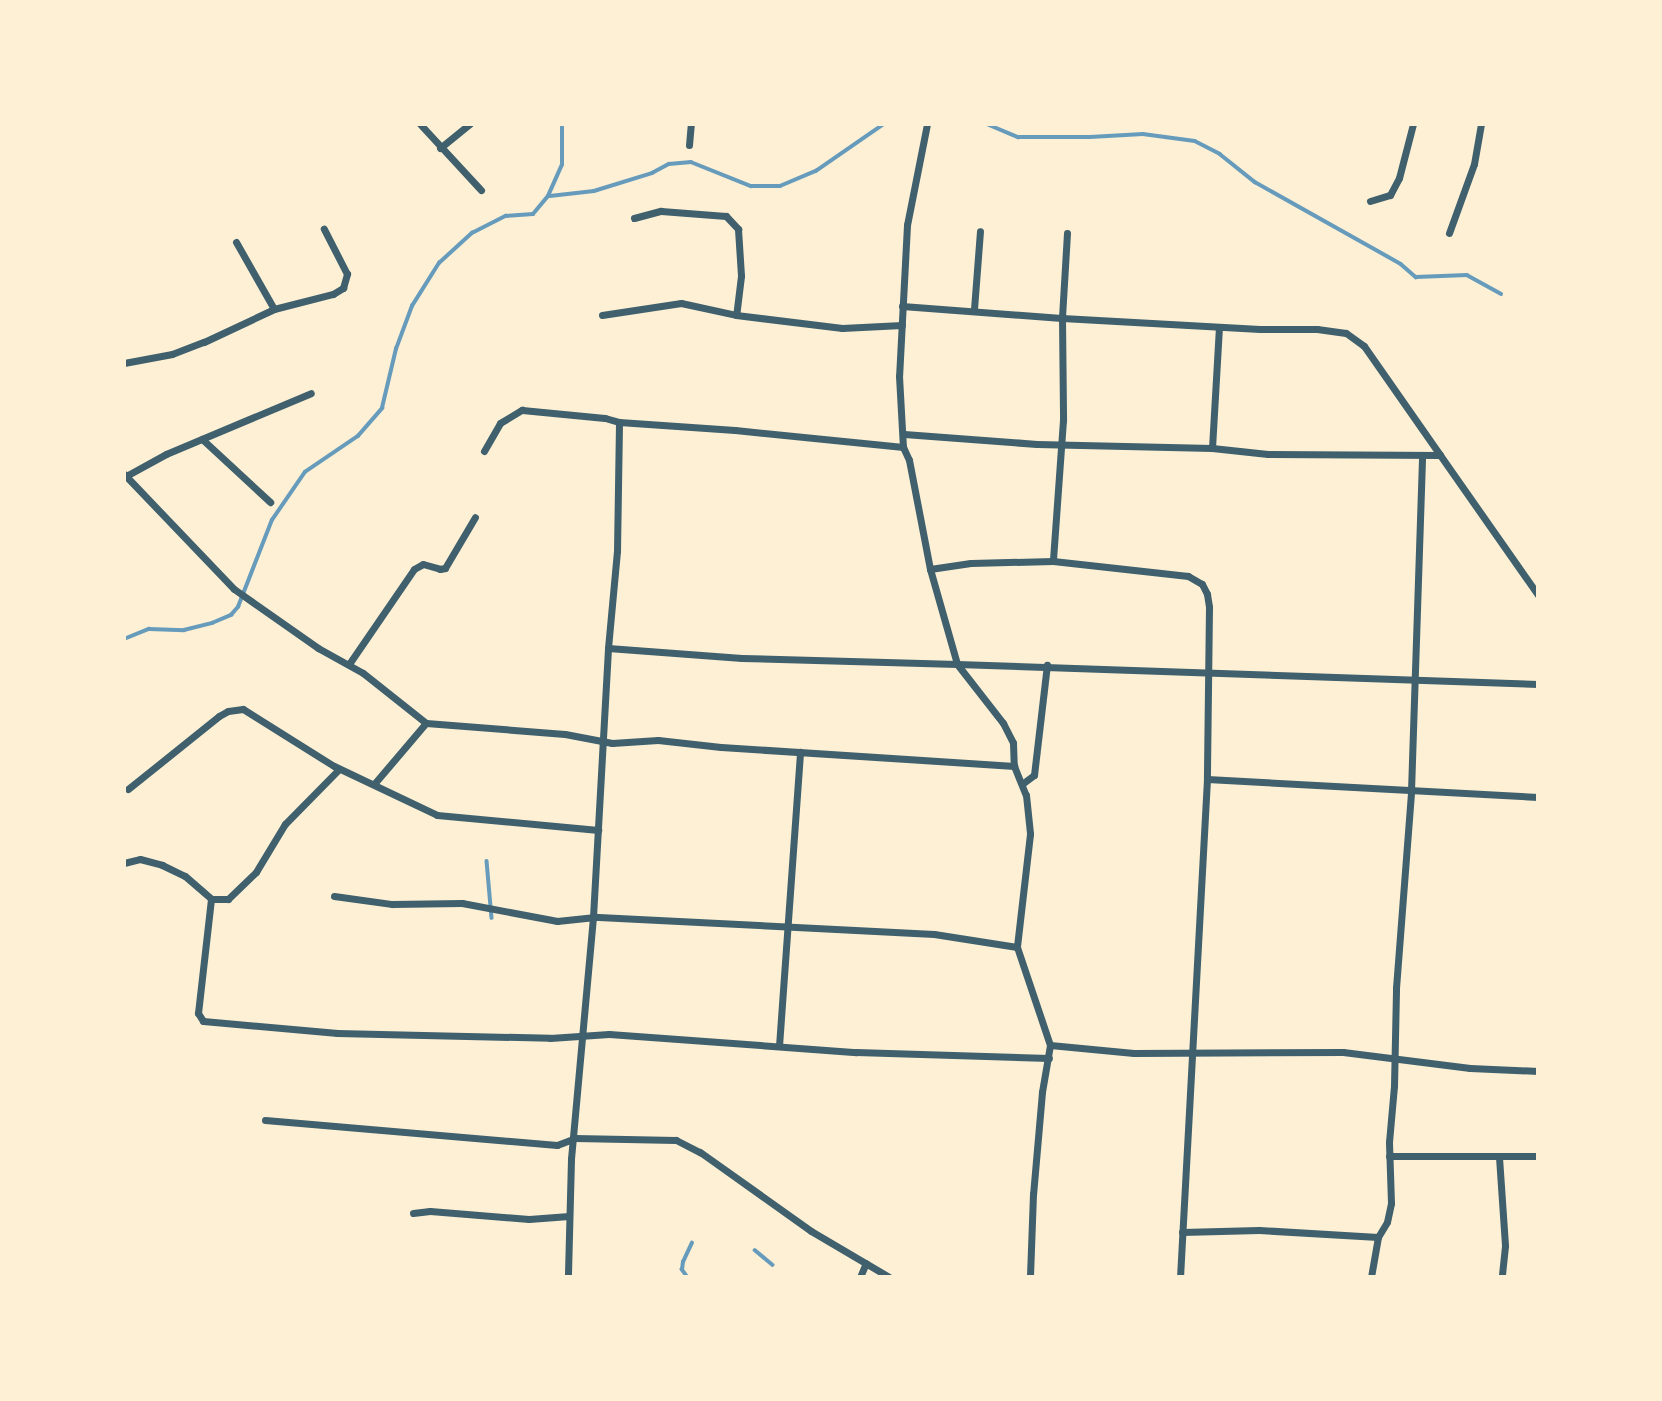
<!DOCTYPE html>
<style>
body{margin:0}
#map{position:relative;width:1662px;height:1401px;overflow:hidden;background:#fdf0d5;font-family:"Archivo Narrow",sans-serif}
div>[style]{position:absolute}
.stream>*{height:3.5px;margin:-1.75px;padding:0 1.75px;transform-origin:1.75px;border-radius:1.75px;background:#669bbc}
.minor>*{height:7px;margin:-3.5px;padding:0 3.5px;transform-origin:3.5px;border-radius:3.5px;background:#3f606c}
span{translate:-50% -50%;white-space:nowrap;text-align:center;line-height:1.15;-webkit-text-stroke:5px #fdf0d5;paint-order:stroke}
.frame{position:absolute;inset:0;border:126px solid #fdf0d5;pointer-events:none}
</style>
<div id="map">
<div class="stream">
<i style="left:987px;top:124px;width:34px;rotate:23deg"></i>
<i style="left:1018px;top:137px;width:72px"></i>
<i style="left:1090px;top:137px;width:53px;rotate:-3.2deg"></i>
<i style="left:1143px;top:134px;width:52px;rotate:7.7deg"></i>
<i style="left:1195px;top:141px;width:28px;rotate:27deg"></i>
<i style="left:1220px;top:154px;width:45px;rotate:38.7deg"></i>
<i style="left:1255px;top:182px;width:167px;rotate:29.3deg"></i>
<i style="left:1401px;top:264px;width:20px;rotate:41deg"></i>
<i style="left:1416px;top:277px;width:51px;rotate:-2.2deg"></i>
<i style="left:1467px;top:275px;width:39px;rotate:29deg"></i>
<i style="left:550px;top:196px;width:44px;rotate:-6.5deg"></i>
<i style="left:594px;top:191px;width:61px;rotate:-17.2deg"></i>
<i style="left:652px;top:173px;width:19px;rotate:-28deg"></i>
<i style="left:669px;top:164px;width:22px;rotate:-5deg"></i>
<i style="left:691px;top:162px;width:65px;rotate:21.8deg"></i>
<i style="left:751px;top:186px;width:29px"></i>
<i style="left:780px;top:186px;width:39px;rotate:-23deg"></i>
<i style="left:816px;top:171px;width:83px;rotate:-34.7deg"></i>
<i style="left:124px;top:639px;width:27px;rotate:-22deg"></i>
<i style="left:149px;top:629px;width:35px;rotate:2deg"></i>
<i style="left:184px;top:630px;width:29px;rotate:-14deg"></i>
<i style="left:212px;top:623px;width:21px;rotate:-23deg"></i>
<i style="left:231px;top:615px;width:11px;rotate:-49deg"></i>
<i style="left:238px;top:607px;width:93px;rotate:-68.7deg"></i>
<i style="left:272px;top:520px;width:58px;rotate:-55.5deg"></i>
<i style="left:305px;top:472px;width:64px;rotate:-34.2deg"></i>
<i style="left:358px;top:436px;width:37px;rotate:-49deg"></i>
<i style="left:382px;top:408px;width:61px;rotate:-76.7deg"></i>
<i style="left:396px;top:349px;width:46px;rotate:-69.6deg"></i>
<i style="left:412px;top:306px;width:51px;rotate:-57.9deg"></i>
<i style="left:439px;top:263px;width:45px;rotate:-42.3deg"></i>
<i style="left:472px;top:233px;width:38px;rotate:-27deg"></i>
<i style="left:506px;top:216px;width:27px;rotate:-4deg"></i>
<i style="left:533px;top:214px;width:23px;rotate:-50deg"></i>
<i style="left:548px;top:196px;width:34px;rotate:-66deg"></i>
<i style="left:562px;top:165px;width:41px;rotate:-90deg"></i>
<i style="left:487px;top:861px;width:57px;rotate:85deg"></i>
<i style="left:755px;top:1250px;width:23px;rotate:40deg"></i>
<i style="left:687px;top:1277px;width:9px;rotate:-126deg"></i>
<i style="left:682px;top:1270px;width:8px;rotate:-83deg"></i>
<i style="left:683px;top:1262px;width:21px;rotate:-65deg"></i>
</div>
<div class="minor">
<i style="left:420px;top:124px;width:90px;rotate:47.3deg"></i>
<i style="left:927px;top:124px;width:103px;rotate:101.2deg"></i>
<i style="left:907px;top:225px;width:151px;rotate:93deg"></i>
<i style="left:899px;top:376px;width:71px;rotate:86.8deg"></i>
<i style="left:903px;top:447px;width:14px;rotate:65deg"></i>
<i style="left:909px;top:460px;width:111px;rotate:79.1deg"></i>
<i style="left:930px;top:569px;width:99px;rotate:74.1deg"></i>
<i style="left:957px;top:664px;width:581px;rotate:1.97deg"></i>
<i style="left:689px;top:145px;width:21px;rotate:-85deg"></i>
<i style="left:440px;top:148px;width:38px;rotate:-39deg"></i>
<i style="left:1370px;top:201px;width:21px;rotate:-17deg"></i>
<i style="left:1390px;top:195px;width:19px;rotate:-62deg"></i>
<i style="left:1399px;top:178px;width:56px;rotate:-75.5deg"></i>
<i style="left:634px;top:218px;width:28px;rotate:-15deg"></i>
<i style="left:661px;top:211px;width:65px;rotate:4.4deg"></i>
<i style="left:726px;top:216px;width:18px;rotate:47deg"></i>
<i style="left:738px;top:229px;width:47px;rotate:86.3deg"></i>
<i style="left:741px;top:276px;width:39px;rotate:97deg"></i>
<i style="left:1067px;top:233px;width:85px;rotate:93.4deg"></i>
<i style="left:1062px;top:318px;width:198px;rotate:3.2deg"></i>
<i style="left:1260px;top:329px;width:57px"></i>
<i style="left:1317px;top:329px;width:29px;rotate:8deg"></i>
<i style="left:1346px;top:333px;width:22px;rotate:36deg"></i>
<i style="left:1364px;top:346px;width:133px;rotate:55.1deg"></i>
<i style="left:1449px;top:233px;width:73px;rotate:-70.1deg"></i>
<i style="left:1474px;top:164px;width:41px;rotate:-80.1deg"></i>
<i style="left:236px;top:242px;width:77px;rotate:60.4deg"></i>
<i style="left:902px;top:306px;width:160px;rotate:4.3deg"></i>
<i style="left:1062px;top:318px;width:102px;rotate:89.4deg"></i>
<i style="left:1063px;top:420px;width:141px;rotate:94.1deg"></i>
<i style="left:974px;top:309px;width:78px;rotate:-85.6deg"></i>
<i style="left:602px;top:315px;width:80px;rotate:-8.6deg"></i>
<i style="left:681px;top:303px;width:56px;rotate:12.3deg"></i>
<i style="left:736px;top:315px;width:107px;rotate:7deg"></i>
<i style="left:842px;top:328px;width:60px;rotate:-2.9deg"></i>
<i style="left:124px;top:363px;width:49px;rotate:-10.6deg"></i>
<i style="left:172px;top:354px;width:34px;rotate:-21deg"></i>
<i style="left:204px;top:342px;width:77px;rotate:-25.2deg"></i>
<i style="left:274px;top:309px;width:61px;rotate:-14.3deg"></i>
<i style="left:333px;top:294px;width:12px;rotate:-31deg"></i>
<i style="left:343px;top:288px;width:15px;rotate:-74deg"></i>
<i style="left:347px;top:274px;width:51px;rotate:-117.1deg"></i>
<i style="left:904px;top:434px;width:133px;rotate:4.3deg"></i>
<i style="left:1037px;top:444px;width:175px;rotate:1.3deg"></i>
<i style="left:1212px;top:448px;width:56px;rotate:6.1deg"></i>
<i style="left:1268px;top:454px;width:172px;rotate:0.3deg"></i>
<i style="left:1440px;top:455px;width:171px;rotate:55deg"></i>
<i style="left:202px;top:439px;width:93px;rotate:42.8deg"></i>
<i style="left:1212px;top:448px;width:121px;rotate:-86.7deg"></i>
<i style="left:484px;top:451px;width:32px;rotate:-60deg"></i>
<i style="left:500px;top:423px;width:26px;rotate:-31deg"></i>
<i style="left:522px;top:410px;width:83px;rotate:5.5deg"></i>
<i style="left:605px;top:418px;width:15px;rotate:16deg"></i>
<i style="left:619px;top:422px;width:116px;rotate:3.9deg"></i>
<i style="left:735px;top:430px;width:169px;rotate:5.8deg"></i>
<i style="left:124px;top:474px;width:159px;rotate:46.3deg"></i>
<i style="left:234px;top:589px;width:103px;rotate:35.1deg"></i>
<i style="left:318px;top:648px;width:51px;rotate:29.1deg"></i>
<i style="left:363px;top:673px;width:80px;rotate:38.4deg"></i>
<i style="left:426px;top:723px;width:139px;rotate:4.5deg"></i>
<i style="left:565px;top:734px;width:48px;rotate:10.8deg"></i>
<i style="left:612px;top:743px;width:46px;rotate:-3.7deg"></i>
<i style="left:658px;top:740px;width:63px;rotate:6.3deg"></i>
<i style="left:721px;top:747px;width:294px;rotate:3.7deg"></i>
<i style="left:126px;top:476px;width:46px;rotate:-28.8deg"></i>
<i style="left:166px;top:454px;width:157px;rotate:-22.8deg"></i>
<i style="left:930px;top:569px;width:41px;rotate:-8.3deg"></i>
<i style="left:971px;top:563px;width:82px;rotate:-1.4deg"></i>
<i style="left:1053px;top:561px;width:136px;rotate:6.3deg"></i>
<i style="left:1188px;top:576px;width:16px;rotate:30deg"></i>
<i style="left:1202px;top:584px;width:11px;rotate:63deg"></i>
<i style="left:1207px;top:594px;width:13px;rotate:81deg"></i>
<i style="left:1209px;top:607px;width:172px;rotate:90.7deg"></i>
<i style="left:1207px;top:779px;width:499px;rotate:93.1deg"></i>
<i style="left:608px;top:648px;width:134px;rotate:4.3deg"></i>
<i style="left:742px;top:658px;width:215px;rotate:1.6deg"></i>
<i style="left:957px;top:664px;width:75px;rotate:52.1deg"></i>
<i style="left:1003px;top:723px;width:22px;rotate:63deg"></i>
<i style="left:1013px;top:743px;width:23px;rotate:88deg"></i>
<i style="left:1014px;top:766px;width:31px;rotate:68deg"></i>
<i style="left:1026px;top:795px;width:39px;rotate:84deg"></i>
<i style="left:1030px;top:834px;width:114px;rotate:96.6deg"></i>
<i style="left:1017px;top:947px;width:84px;rotate:-171.1deg"></i>
<i style="left:934px;top:934px;width:341px;rotate:-177.1deg"></i>
<i style="left:593px;top:917px;width:269px;rotate:-86.8deg"></i>
<i style="left:608px;top:648px;width:97px;rotate:-84.7deg"></i>
<i style="left:617px;top:551px;width:129px;rotate:-89.1deg"></i>
<i style="left:349px;top:664px;width:115px;rotate:-55.6deg"></i>
<i style="left:414px;top:569px;width:10px;rotate:-29deg"></i>
<i style="left:423px;top:564px;width:18px;rotate:16deg"></i>
<i style="left:440px;top:569px;width:5px;rotate:-11deg"></i>
<i style="left:445px;top:568px;width:59px;rotate:-59.5deg"></i>
<i style="left:1207px;top:779px;width:331px;rotate:3.1deg"></i>
<i style="left:374px;top:784px;width:80px;rotate:-49.6deg"></i>
<i style="left:1022px;top:784px;width:15px;rotate:-37deg"></i>
<i style="left:1034px;top:775px;width:111px;rotate:-83.3deg"></i>
<i style="left:128px;top:789px;width:117px;rotate:-38.7deg"></i>
<i style="left:219px;top:716px;width:10px;rotate:-29deg"></i>
<i style="left:228px;top:711px;width:15px;rotate:-8deg"></i>
<i style="left:243px;top:709px;width:107px;rotate:32.1deg"></i>
<i style="left:334px;top:766px;width:114px;rotate:25.4deg"></i>
<i style="left:437px;top:815px;width:162px;rotate:5.3deg"></i>
<i style="left:124px;top:863px;width:16px;rotate:-14deg"></i>
<i style="left:140px;top:859px;width:23px;rotate:15deg"></i>
<i style="left:162px;top:865px;width:25px;rotate:26deg"></i>
<i style="left:185px;top:876px;width:35px;rotate:41deg"></i>
<i style="left:211px;top:899px;width:17px"></i>
<i style="left:228px;top:899px;width:39px;rotate:-44deg"></i>
<i style="left:256px;top:872px;width:56px;rotate:-58.9deg"></i>
<i style="left:285px;top:824px;width:77px;rotate:-45.5deg"></i>
<i style="left:334px;top:896px;width:59px;rotate:7.9deg"></i>
<i style="left:392px;top:904px;width:70px;rotate:-0.8deg"></i>
<i style="left:462px;top:903px;width:97px;rotate:10.7deg"></i>
<i style="left:557px;top:921px;width:36px;rotate:-6deg"></i>
<i style="left:593px;top:917px;width:243px;rotate:95.2deg"></i>
<i style="left:571px;top:1159px;width:118px;rotate:91.5deg"></i>
<i style="left:211px;top:899px;width:115px;rotate:96.5deg"></i>
<i style="left:198px;top:1013px;width:9px;rotate:58deg"></i>
<i style="left:203px;top:1021px;width:135px;rotate:5.1deg"></i>
<i style="left:337px;top:1033px;width:213px;rotate:1.3deg"></i>
<i style="left:550px;top:1038px;width:59px;rotate:-3.9deg"></i>
<i style="left:609px;top:1034px;width:248px;rotate:4.2deg"></i>
<i style="left:856px;top:1052px;width:193px;rotate:1.8deg"></i>
<i style="left:1017px;top:947px;width:103px;rotate:71.4deg"></i>
<i style="left:1050px;top:1045px;width:48px;rotate:99.7deg"></i>
<i style="left:1042px;top:1092px;width:102px;rotate:95deg"></i>
<i style="left:1033px;top:1194px;width:83px;rotate:92.1deg"></i>
<i style="left:1050px;top:1045px;width:84px;rotate:5.4deg"></i>
<i style="left:1134px;top:1053px;width:209px;rotate:-0.3deg"></i>
<i style="left:1343px;top:1052px;width:128px;rotate:7.2deg"></i>
<i style="left:1470px;top:1068px;width:68px;rotate:2.5deg"></i>
<i style="left:779px;top:1046px;width:295px;rotate:-85.9deg"></i>
<i style="left:265px;top:1120px;width:293px;rotate:4.9deg"></i>
<i style="left:557px;top:1145px;width:19px;rotate:-21deg"></i>
<i style="left:575px;top:1138px;width:101px;rotate:1.1deg"></i>
<i style="left:676px;top:1140px;width:27px;rotate:27deg"></i>
<i style="left:700px;top:1152px;width:136px;rotate:35.4deg"></i>
<i style="left:811px;top:1231px;width:91px;rotate:30.5deg"></i>
<i style="left:1389px;top:1156px;width:149px"></i>
<i style="left:1499px;top:1157px;width:89px;rotate:86.1deg"></i>
<i style="left:1505px;top:1246px;width:31px;rotate:96deg"></i>
<i style="left:413px;top:1213px;width:17px;rotate:-7deg"></i>
<i style="left:430px;top:1211px;width:99px;rotate:4.6deg"></i>
<i style="left:529px;top:1219px;width:40px;rotate:-4.3deg"></i>
<i style="left:1182px;top:1232px;width:77px;rotate:-1.5deg"></i>
<i style="left:1259px;top:1230px;width:119px;rotate:3.4deg"></i>
<i style="left:860px;top:1277px;width:15px;rotate:-67deg"></i>
<i style="left:1371px;top:1277px;width:41px;rotate:-80.1deg"></i>
<i style="left:1378px;top:1237px;width:17px;rotate:-59deg"></i>
<i style="left:1387px;top:1222px;width:19px;rotate:-78deg"></i>
<i style="left:1391px;top:1203px;width:61px;rotate:-91.9deg"></i>
<i style="left:1389px;top:1142px;width:56px;rotate:-84.9deg"></i>
<i style="left:1394px;top:1086px;width:98px;rotate:-88.8deg"></i>
<i style="left:1396px;top:988px;width:198px;rotate:-85.6deg"></i>
<i style="left:1411px;top:791px;width:335px;rotate:-88.1deg"></i>
</div>
<div class="frame"></div>
</div>
